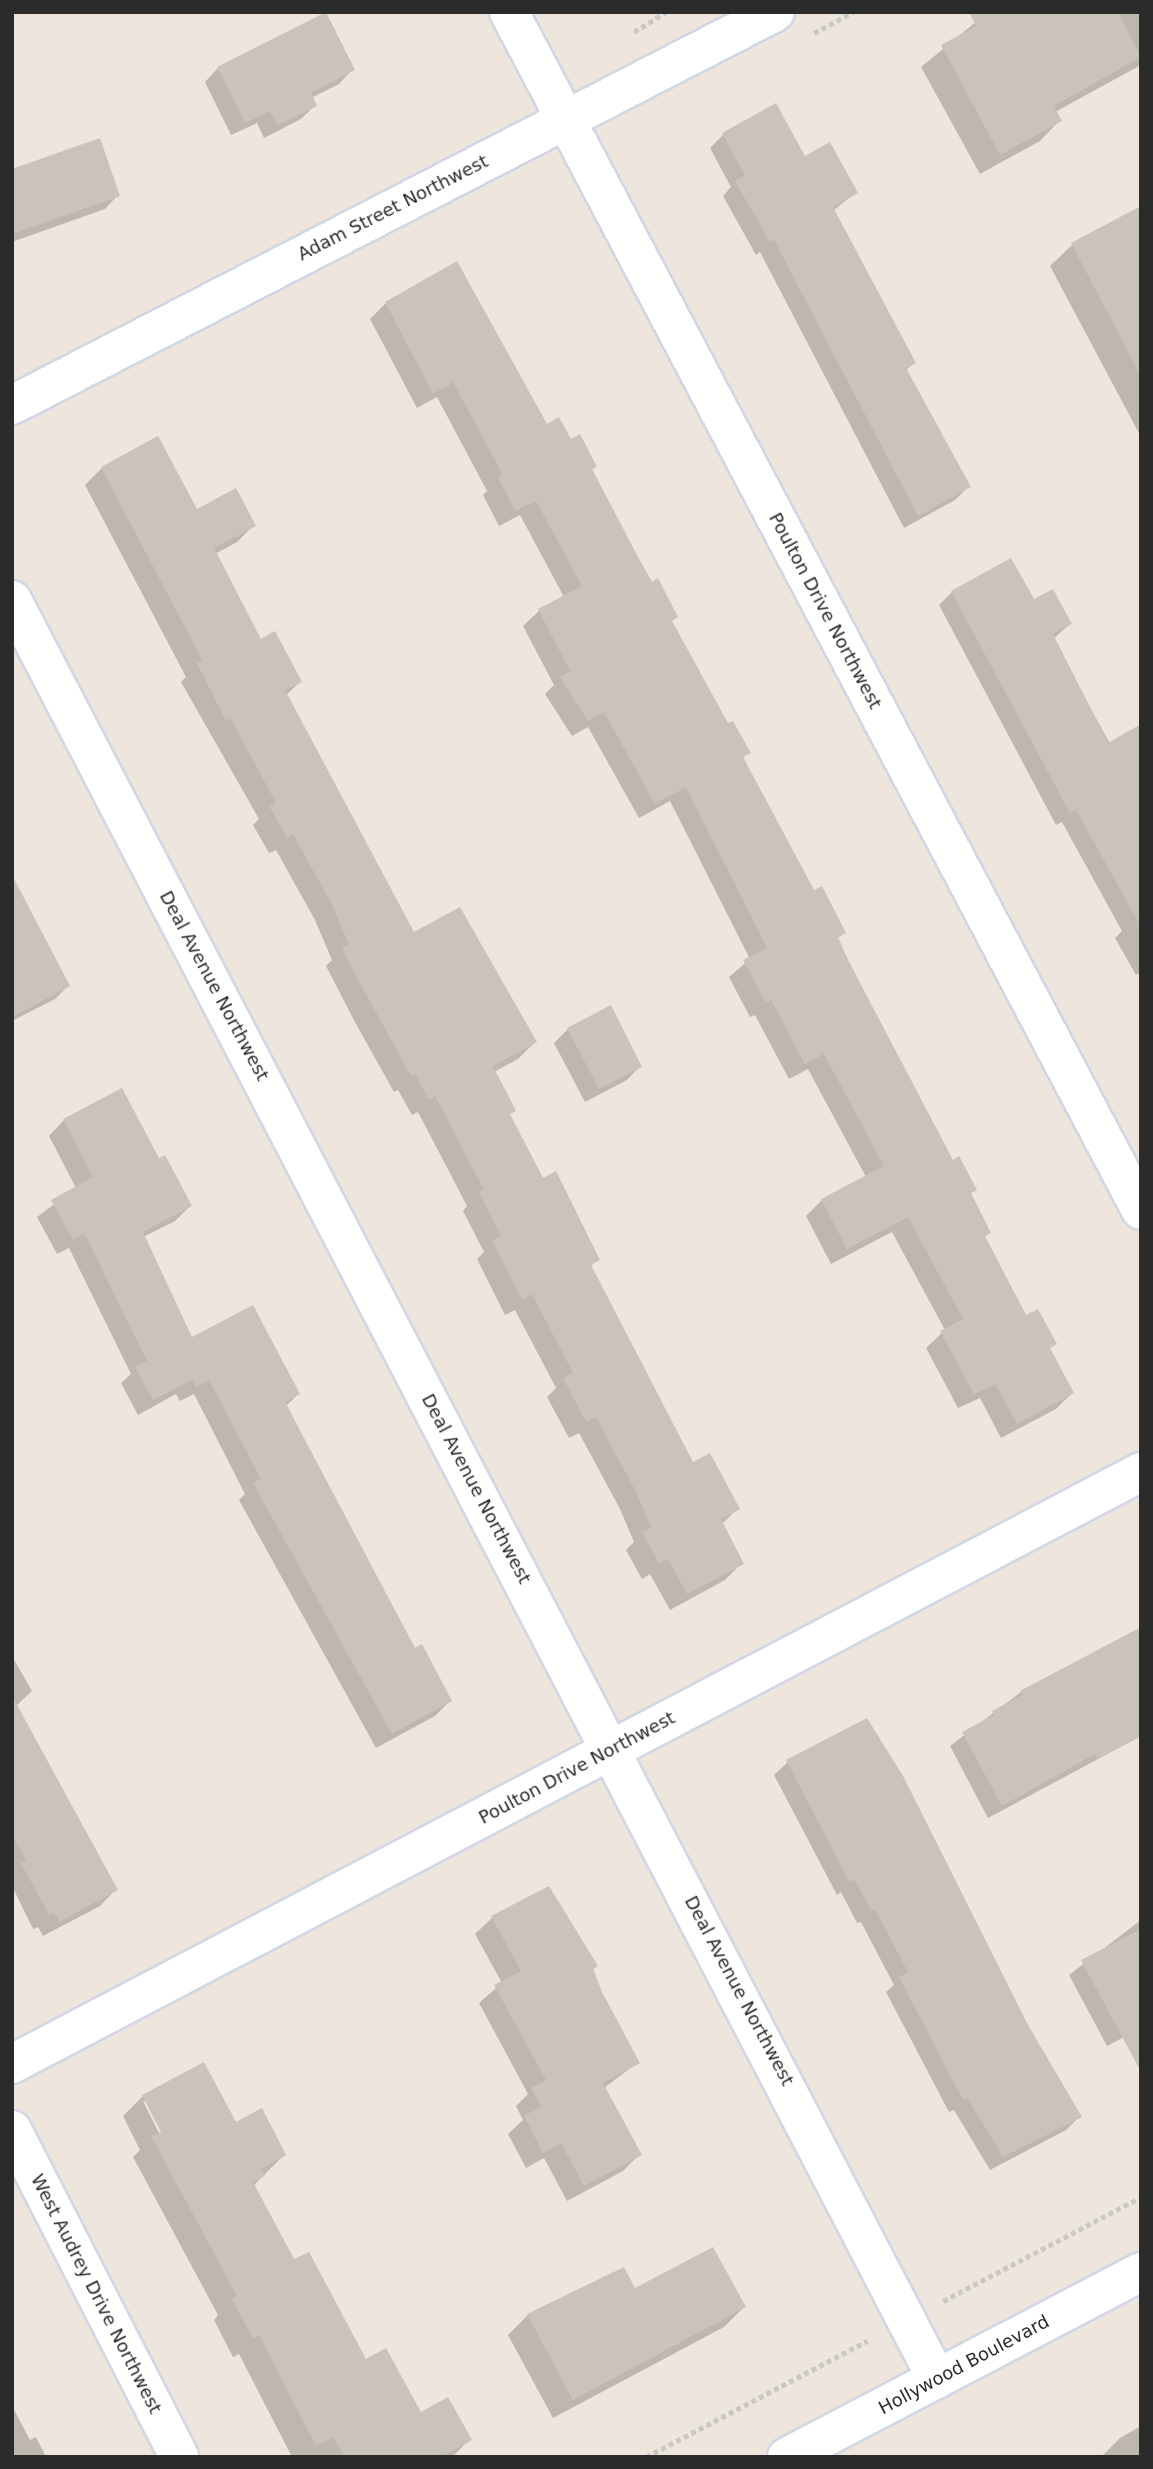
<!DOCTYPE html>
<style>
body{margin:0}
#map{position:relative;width:1153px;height:2469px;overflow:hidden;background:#eee5dc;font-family:"DejaVu Sans",sans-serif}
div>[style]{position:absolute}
.shadow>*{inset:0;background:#0003}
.building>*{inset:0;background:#c9c3bb}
.path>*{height:4.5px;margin-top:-2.25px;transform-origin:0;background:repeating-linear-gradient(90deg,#c8c8c8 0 5px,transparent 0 8.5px)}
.roads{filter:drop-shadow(2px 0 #d1d7e5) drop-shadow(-2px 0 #d1d7e5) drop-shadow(0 2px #d1d7e5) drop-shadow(0 -2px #d1d7e5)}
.minor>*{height:38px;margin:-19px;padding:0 19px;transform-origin:19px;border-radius:19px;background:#fff}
.tertiary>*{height:38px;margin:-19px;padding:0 19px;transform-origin:19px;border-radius:19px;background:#fff}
span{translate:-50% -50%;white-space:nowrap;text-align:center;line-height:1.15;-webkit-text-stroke:6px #fff;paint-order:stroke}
.street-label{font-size:18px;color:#2b2b2b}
.frame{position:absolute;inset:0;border:14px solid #2b2b2b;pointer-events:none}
</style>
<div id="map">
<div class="shadow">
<i style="clip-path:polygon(988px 12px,1141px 12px,1141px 65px,1055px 112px,1060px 120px,1040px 141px,980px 174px,921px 67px)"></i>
<i style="clip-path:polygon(218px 68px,352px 70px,339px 84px,311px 98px,315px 105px,301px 119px,264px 138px,257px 123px,231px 135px,205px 82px)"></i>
<i style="clip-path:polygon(723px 135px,805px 158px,856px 192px,833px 211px,914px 363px,905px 371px,968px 487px,955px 500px,904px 528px,760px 252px,756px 255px,723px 196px,731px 187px,710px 148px)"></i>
<i style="clip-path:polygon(12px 171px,118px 195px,105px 209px,12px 242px)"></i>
<i style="clip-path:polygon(1141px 208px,1141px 437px,1050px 266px,1072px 245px)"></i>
<i style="clip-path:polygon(386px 303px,570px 442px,595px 466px,591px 471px,727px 726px,748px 752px,742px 758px,814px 893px,844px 932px,837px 939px,952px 1162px,975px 1189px,970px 1195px,989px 1233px,984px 1238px,1025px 1318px,1054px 1344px,1048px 1350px,1072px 1393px,1056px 1409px,1001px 1438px,980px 1398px,958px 1408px,926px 1348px,945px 1330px,892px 1232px,831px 1264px,806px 1216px,822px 1200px,866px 1177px,808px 1069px,789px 1079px,755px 1015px,750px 1017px,729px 977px,750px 959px,670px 801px,639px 818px,588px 727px,572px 736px,545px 694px,554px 685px,523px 626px,539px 611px,564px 597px,520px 515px,499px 526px,483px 495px,487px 491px,437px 397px,417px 408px,370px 319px)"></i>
<i style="clip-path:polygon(102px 468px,196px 512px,254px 525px,237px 542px,215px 554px,261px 641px,300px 682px,286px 695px,413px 934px,535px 1042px,518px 1059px,494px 1072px,514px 1111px,509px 1115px,542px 1180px,598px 1259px,590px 1267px,692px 1464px,738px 1508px,722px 1524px,742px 1563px,725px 1580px,670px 1610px,650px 1574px,642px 1579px,626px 1550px,634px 1542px,620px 1509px,579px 1433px,569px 1438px,547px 1397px,556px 1388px,515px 1310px,505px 1315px,477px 1259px,484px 1252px,463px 1211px,467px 1206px,418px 1112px,412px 1115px,398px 1090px,394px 1092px,356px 1024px,326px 966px,332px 960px,315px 920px,276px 850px,269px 853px,253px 825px,259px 819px,181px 682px,186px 677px,85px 485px)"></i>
<i style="clip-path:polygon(952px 592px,1033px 602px,1070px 624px,1053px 639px,1141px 801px,1141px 973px,1136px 975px,1115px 938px,1122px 931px,1062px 822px,1056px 825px,939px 605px)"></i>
<i style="clip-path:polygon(12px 877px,68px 986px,55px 999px,12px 1021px)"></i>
<i style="clip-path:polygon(568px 1029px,640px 1066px,627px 1080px,585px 1102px,554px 1043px)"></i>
<i style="clip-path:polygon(64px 1120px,158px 1161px,190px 1206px,175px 1221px,143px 1237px,192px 1339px,298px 1394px,286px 1406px,414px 1650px,450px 1701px,435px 1716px,376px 1748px,239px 1500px,245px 1494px,194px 1394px,180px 1401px,176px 1394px,138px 1415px,121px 1383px,131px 1374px,69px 1248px,57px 1254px,37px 1217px,76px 1188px,49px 1136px)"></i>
<i style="clip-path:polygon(12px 1656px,32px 1691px,17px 1705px,116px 1889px,100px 1906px,43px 1936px,38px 1927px,33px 1929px,12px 1886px)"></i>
<i style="clip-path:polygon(1021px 1692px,1141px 1736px,988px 1818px,950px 1746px)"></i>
<i style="clip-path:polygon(788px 1762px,1079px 2117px,1066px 2130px,990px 2170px,954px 2110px,949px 2112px,886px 1992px,894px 1985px,861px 1922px,857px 1923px,841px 1892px,837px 1895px,774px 1775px)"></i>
<i style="clip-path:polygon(492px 1918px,596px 1966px,592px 1971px,601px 1992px,637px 2063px,604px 2088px,640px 2154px,623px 2171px,567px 2201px,544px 2158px,526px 2168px,508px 2134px,523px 2120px,516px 2106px,528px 2094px,479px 2003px,502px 1983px,475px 1934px)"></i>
<i style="clip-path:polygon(1141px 1920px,1141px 2028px,1107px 2046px,1069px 1975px)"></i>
<i style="clip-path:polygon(evenodd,143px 2096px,235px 2124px,284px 2155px,253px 2186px,294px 2261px,365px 2361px,420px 2414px,470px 2439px,452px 2457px,292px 2457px,239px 2354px,233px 2357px,214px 2320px,218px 2315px,133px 2157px,140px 2150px,123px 2116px,143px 2096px,143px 2101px,147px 2101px,166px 2139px,163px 2141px,143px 2101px)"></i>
<i style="clip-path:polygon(623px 2269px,635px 2291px,744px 2307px,724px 2327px,553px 2418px,508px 2335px,528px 2315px)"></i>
<i style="clip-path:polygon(12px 2406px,30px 2440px,36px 2437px,46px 2457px,12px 2457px)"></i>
<i style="clip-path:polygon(1141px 2426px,1141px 2457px,1101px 2457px,1120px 2438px)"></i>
</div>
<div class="building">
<i style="clip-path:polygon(326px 12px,355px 70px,311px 93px,317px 106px,278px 125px,270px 111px,245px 123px,217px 67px)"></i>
<i style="clip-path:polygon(969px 12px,1118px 12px,1141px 57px,1054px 106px,1062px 121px,1000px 155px,941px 45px,976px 26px)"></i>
<i style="clip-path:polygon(776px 103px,805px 156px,830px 142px,858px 193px,833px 207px,916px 363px,906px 368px,971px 487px,918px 516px,774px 240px,770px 242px,735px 181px,745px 175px,722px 133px)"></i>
<i style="clip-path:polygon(100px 138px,120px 196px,12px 234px,12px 169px)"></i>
<i style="clip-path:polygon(1141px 206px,1141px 376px,1071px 243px)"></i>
<i style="clip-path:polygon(457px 261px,547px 424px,559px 417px,571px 439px,580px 434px,597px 467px,592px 469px,638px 557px,652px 582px,658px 578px,678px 617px,672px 621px,728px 723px,733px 721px,751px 753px,743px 757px,814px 890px,822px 886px,846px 933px,838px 937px,848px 960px,953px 1160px,959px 1156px,977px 1190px,971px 1193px,991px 1233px,985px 1236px,1026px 1315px,1038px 1309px,1057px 1344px,1050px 1348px,1074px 1393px,1017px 1424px,996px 1384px,974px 1394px,940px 1331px,963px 1319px,908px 1217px,847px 1249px,821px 1199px,884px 1166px,824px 1054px,805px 1064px,771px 1000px,766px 1003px,743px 960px,767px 948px,686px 787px,655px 804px,604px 712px,588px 721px,560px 677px,570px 671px,538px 609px,582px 586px,536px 501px,515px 511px,498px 478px,503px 475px,453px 382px,433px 394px,385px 302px)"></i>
<i style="clip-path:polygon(158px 436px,197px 509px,236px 488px,256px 526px,214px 548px,261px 639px,275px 631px,302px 682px,285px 690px,414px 932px,460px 907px,537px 1042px,493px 1066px,516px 1111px,510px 1114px,543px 1178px,556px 1171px,600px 1260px,591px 1265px,693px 1462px,710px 1453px,740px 1509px,721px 1519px,744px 1564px,687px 1594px,668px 1559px,659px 1563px,642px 1532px,651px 1527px,636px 1492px,596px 1417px,586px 1422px,563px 1378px,573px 1373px,532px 1294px,522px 1299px,492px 1241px,501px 1236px,479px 1192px,484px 1190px,435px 1096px,429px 1100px,415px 1074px,411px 1076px,350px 965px,342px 948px,349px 944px,331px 903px,293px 834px,287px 838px,269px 806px,276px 803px,231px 719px,226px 721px,197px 663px,202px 660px,101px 467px)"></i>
<i style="clip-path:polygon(1011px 558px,1034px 599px,1053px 589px,1072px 624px,1053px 634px,1108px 743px,1141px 724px,1141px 927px,1076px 810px,1070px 813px,951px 591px)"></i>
<i style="clip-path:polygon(12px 875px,70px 986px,12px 1017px)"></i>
<i style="clip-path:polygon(611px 1005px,642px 1067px,599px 1089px,567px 1028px)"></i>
<i style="clip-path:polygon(122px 1088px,159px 1158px,165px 1155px,192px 1206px,143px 1232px,192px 1337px,253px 1305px,300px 1394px,285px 1402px,415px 1648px,422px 1644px,452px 1701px,392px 1734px,253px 1483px,261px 1479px,209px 1380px,196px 1387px,192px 1380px,153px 1400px,135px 1367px,147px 1361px,84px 1233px,73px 1240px,51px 1200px,93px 1177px,63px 1119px)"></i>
<i style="clip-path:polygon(1141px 1627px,1141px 1736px,1097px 1759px,1095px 1754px,1002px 1806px,962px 1732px,994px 1715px,992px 1711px,1022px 1695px,1020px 1691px)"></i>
<i style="clip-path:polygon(12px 1696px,118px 1890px,59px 1922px,54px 1912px,49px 1915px,21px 1863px,26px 1860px,12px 1835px)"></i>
<i style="clip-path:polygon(867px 1718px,903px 1776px,1028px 2025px,1082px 2117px,1003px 2157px,967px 2098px,963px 2100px,899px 1977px,908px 1972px,875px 1909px,871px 1911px,855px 1880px,850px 1883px,786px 1760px)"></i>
<i style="clip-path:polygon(549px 1886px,598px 1966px,593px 1969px,602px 1992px,640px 2063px,603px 2083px,642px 2155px,584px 2186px,561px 2143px,543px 2153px,524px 2116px,541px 2107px,531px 2088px,546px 2080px,494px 1985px,521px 1971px,491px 1916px)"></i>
<i style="clip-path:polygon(1141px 1929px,1141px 2072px,1081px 1960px)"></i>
<i style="clip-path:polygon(204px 2062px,236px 2122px,262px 2108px,286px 2155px,261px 2169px,265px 2176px,253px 2182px,294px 2259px,309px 2252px,366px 2359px,386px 2348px,421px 2412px,448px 2397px,472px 2440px,441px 2457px,344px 2457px,333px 2437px,316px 2446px,259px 2335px,253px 2339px,232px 2299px,237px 2296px,151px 2136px,161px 2132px,142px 2095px)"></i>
<i style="clip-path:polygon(713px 2247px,746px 2307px,573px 2400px,527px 2314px,624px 2267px,635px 2288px)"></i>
</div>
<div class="path">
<i style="left:634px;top:32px;width:38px;rotate:-32deg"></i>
<i style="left:814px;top:33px;width:44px;rotate:-28.3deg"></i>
<i style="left:943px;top:2301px;width:224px;rotate:-27.7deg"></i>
<i style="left:646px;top:2457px;width:250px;rotate:-27.7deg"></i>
</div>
<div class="roads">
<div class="minor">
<i style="left:509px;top:12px;width:1354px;rotate:62.19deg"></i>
<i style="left:12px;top:405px;width:858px;rotate:-27.25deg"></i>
<i style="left:12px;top:600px;width:2005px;rotate:62.53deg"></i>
<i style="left:12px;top:2064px;width:1275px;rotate:-27.67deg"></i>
<i style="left:12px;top:2130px;width:367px;rotate:62.9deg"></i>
</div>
<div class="tertiary">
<i style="left:787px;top:2457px;width:399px;rotate:-27.6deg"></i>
</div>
</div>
<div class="street-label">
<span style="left:393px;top:208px;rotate:-27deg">Adam Street Northwest</span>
<span style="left:825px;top:611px;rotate:62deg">Poulton Drive Northwest</span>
<span style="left:214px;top:986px;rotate:62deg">Deal Avenue Northwest</span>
<span style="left:476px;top:1489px;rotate:62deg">Deal Avenue Northwest</span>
<span style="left:577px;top:1768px;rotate:-28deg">Poulton Drive Northwest</span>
<span style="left:739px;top:1991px;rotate:62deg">Deal Avenue Northwest</span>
<span style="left:96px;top:2294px;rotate:63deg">West Audrey Drive Northwest</span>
<span style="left:964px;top:2365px;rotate:-28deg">Hollywood Boulevard</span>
</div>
<div class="frame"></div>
</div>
